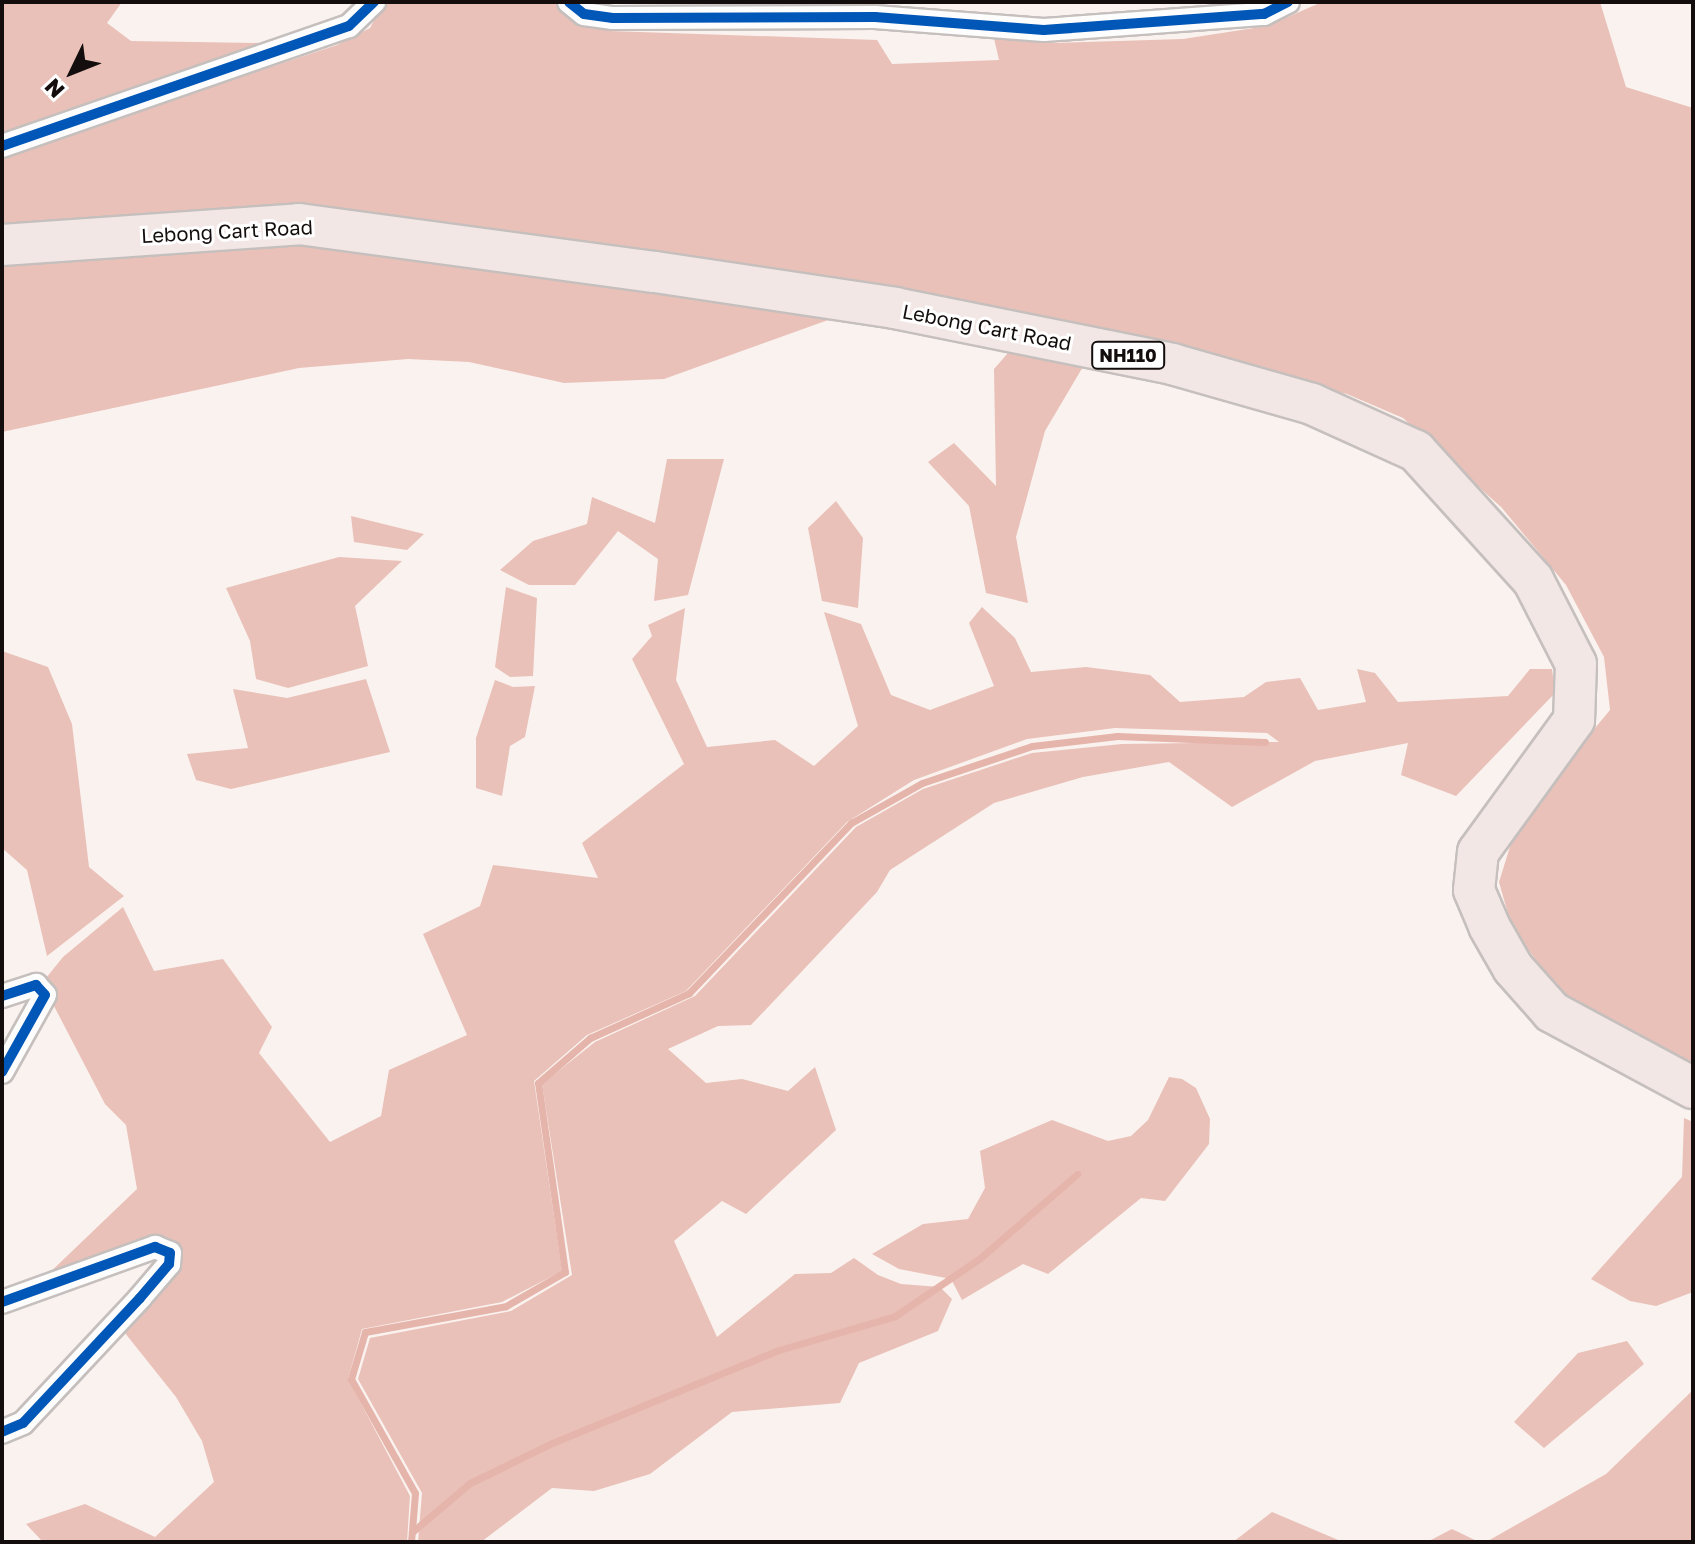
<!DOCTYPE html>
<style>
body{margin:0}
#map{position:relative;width:1695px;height:1544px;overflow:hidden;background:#faf2ef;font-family:"Golos Text",sans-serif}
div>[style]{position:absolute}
.forest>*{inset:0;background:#e9c1b8}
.stream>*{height:7px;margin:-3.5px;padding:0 3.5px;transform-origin:3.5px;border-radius:3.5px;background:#e5b4aa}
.roads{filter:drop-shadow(2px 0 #c5bfbd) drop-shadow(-2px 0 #c5bfbd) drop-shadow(0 2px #c5bfbd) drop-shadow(0 -2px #c5bfbd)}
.street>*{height:22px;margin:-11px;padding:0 11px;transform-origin:11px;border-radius:11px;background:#fefdfd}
.highway>*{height:40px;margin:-20px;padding:0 20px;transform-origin:20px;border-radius:20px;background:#f2e7e5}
.cycleway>*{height:10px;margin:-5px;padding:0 5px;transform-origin:5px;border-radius:5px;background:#0057b8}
span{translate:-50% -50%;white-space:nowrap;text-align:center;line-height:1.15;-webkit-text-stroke:6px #fff;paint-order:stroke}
.shield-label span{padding:2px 6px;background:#fff;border:2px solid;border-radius:6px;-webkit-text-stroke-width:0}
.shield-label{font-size:18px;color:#130e0d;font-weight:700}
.street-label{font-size:20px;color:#130e0d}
.frame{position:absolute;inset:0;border:4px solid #130e0d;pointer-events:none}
.north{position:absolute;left:32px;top:32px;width:80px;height:80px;-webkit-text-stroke:6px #fff;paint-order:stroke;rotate:227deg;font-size:22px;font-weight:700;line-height:32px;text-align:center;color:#130e0d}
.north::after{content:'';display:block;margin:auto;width:28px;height:36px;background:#130e0d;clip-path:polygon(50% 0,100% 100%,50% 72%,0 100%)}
</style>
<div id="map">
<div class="forest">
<i style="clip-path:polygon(2px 2px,122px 2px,107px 23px,131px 41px,263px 43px,2px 134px)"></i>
<i style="clip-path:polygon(384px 2px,556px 2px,578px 23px,610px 31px,877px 40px,892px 64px,999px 60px,993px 34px,1053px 43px,1183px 39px,1267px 26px,1322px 2px,1600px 2px,1626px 87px,1693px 108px,1693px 1073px,1569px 1004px,1512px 928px,1499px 882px,1518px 821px,1610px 710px,1604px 657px,1566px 585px,1502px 508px,1403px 418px,1347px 394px,900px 291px,564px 243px,2px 234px,2px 156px,337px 45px,370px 28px)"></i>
<i style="clip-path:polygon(300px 234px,842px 315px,664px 379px,564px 383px,469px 362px,408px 359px,299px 368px,2px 432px,2px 259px)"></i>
<i style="clip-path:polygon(1015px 345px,1084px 365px,1045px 431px,1016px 537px,1028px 603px,986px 593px,969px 506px,928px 462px,954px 443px,996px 486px,994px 369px)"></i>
<i style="clip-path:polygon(667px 459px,724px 459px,688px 595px,654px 601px,658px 559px,618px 531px,575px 585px,529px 585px,500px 570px,533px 541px,587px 524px,592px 497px,655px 523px)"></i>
<i style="clip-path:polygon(836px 501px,863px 538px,858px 608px,822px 601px,808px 528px)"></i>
<i style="clip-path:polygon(351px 516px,424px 534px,407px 550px,354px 542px)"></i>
<i style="clip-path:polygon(339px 557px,402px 561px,355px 606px,368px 666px,288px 688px,256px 679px,250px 641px,226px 588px)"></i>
<i style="clip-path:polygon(506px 587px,537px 598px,533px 676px,510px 677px,495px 667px)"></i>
<i style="clip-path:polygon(982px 607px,1015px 638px,1031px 672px,1086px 667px,1150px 675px,1180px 702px,1244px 697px,1266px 682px,1300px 678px,1318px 710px,1366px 702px,1357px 669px,1375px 673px,1398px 702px,1508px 696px,1530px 669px,1552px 669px,1555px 693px,1456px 796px,1401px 775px,1408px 743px,1315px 761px,1232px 807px,1169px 762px,1083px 777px,994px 803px,890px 870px,877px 892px,751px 1025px,718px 1026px,668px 1049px,706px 1083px,742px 1079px,788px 1091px,815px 1067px,836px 1130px,746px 1214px,722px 1201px,674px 1241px,717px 1337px,795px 1274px,831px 1273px,854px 1258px,878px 1275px,901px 1284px,940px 1287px,952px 1299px,938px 1331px,859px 1363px,840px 1403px,732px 1412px,650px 1474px,594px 1491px,552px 1488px,481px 1542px,418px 1542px,422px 1493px,358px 1379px,370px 1338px,511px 1311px,572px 1275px,542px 1084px,595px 1042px,695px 996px,856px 827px,923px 789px,1032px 753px,1122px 744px,1279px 742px,1267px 733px,1115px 728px,1027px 739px,914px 780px,847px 822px,686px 991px,587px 1035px,534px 1081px,562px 1271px,502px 1302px,362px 1329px,348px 1379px,410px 1496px,407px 1542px,43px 1542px,26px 1524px,85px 1504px,155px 1537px,214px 1482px,202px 1441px,176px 1397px,125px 1333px,180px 1263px,174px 1243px,42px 1280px,137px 1189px,126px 1125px,105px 1104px,42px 983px,63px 957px,123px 907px,154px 971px,223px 959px,272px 1027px,259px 1053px,330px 1142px,381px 1116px,389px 1070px,467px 1035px,423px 934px,480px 906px,493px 865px,598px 878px,582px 843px,684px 764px,632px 659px,652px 636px,648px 625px,685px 608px,676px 680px,707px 747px,775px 740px,814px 766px,858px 726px,824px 612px,861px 624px,891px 695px,930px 710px,994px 686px,969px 623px)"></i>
<i style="clip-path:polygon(2px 651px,48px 667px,72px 724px,89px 867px,124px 896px,47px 956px,27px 870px,2px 848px)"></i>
<i style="clip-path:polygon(366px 679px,390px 752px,231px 789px,196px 780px,187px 754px,248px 748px,233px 689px,287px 698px)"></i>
<i style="clip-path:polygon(495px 680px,513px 687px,535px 686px,525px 737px,510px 746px,502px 796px,476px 788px,476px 738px)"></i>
<i style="clip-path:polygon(1169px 1077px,1182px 1079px,1196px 1088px,1210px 1119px,1209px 1144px,1165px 1201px,1141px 1198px,1048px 1274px,1023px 1264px,962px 1300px,951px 1279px,899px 1269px,872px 1254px,923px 1224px,968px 1219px,985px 1188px,980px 1151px,1052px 1120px,1108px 1141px,1131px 1136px,1148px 1120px)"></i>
<i style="clip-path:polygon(1684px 1118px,1693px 1122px,1693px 1292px,1656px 1306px,1630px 1301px,1591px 1279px,1682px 1177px)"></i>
<i style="clip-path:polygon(1627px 1341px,1644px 1364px,1544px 1448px,1514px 1422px,1578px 1353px)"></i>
<i style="clip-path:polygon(1693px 1390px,1693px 1542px,1486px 1542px,1606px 1474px)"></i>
<i style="clip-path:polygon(1272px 1512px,1343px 1542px,1233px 1542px)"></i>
<i style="clip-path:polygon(1452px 1529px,1479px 1542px,1427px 1542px)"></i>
</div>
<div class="stream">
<i style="left:412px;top:1532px;width:76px;rotate:-40.2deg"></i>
<i style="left:470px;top:1483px;width:91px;rotate:-26deg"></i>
<i style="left:552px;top:1443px;width:245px;rotate:-22.3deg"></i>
<i style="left:779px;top:1350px;width:121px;rotate:-16.3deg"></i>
<i style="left:895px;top:1316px;width:102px;rotate:-34.2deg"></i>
<i style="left:979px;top:1259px;width:130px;rotate:-40.9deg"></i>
<i style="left:411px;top:1542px;width:49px;rotate:-85.3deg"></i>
<i style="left:415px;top:1493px;width:131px;rotate:-119.3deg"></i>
<i style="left:351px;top:1379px;width:49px;rotate:-73.4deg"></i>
<i style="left:365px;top:1332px;width:143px;rotate:-10.4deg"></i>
<i style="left:506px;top:1306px;width:68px;rotate:-30deg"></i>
<i style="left:565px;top:1272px;width:191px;rotate:-98.1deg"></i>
<i style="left:538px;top:1083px;width:69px;rotate:-40.9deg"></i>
<i style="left:590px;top:1038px;width:109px;rotate:-24.4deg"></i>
<i style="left:689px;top:993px;width:235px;rotate:-46.4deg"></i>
<i style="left:851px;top:823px;width:81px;rotate:-29.4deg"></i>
<i style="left:922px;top:783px;width:116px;rotate:-18.6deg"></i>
<i style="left:1032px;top:746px;width:86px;rotate:-6.7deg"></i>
<i style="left:1117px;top:736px;width:148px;rotate:2.3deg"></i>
</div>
<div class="roads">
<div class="street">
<i style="left:569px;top:2px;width:19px;rotate:39deg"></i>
<i style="left:584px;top:14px;width:29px;rotate:8deg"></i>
<i style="left:613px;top:18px;width:262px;rotate:-0.2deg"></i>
<i style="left:875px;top:17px;width:169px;rotate:4.4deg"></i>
<i style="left:1044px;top:30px;width:221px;rotate:-4.2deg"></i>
<i style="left:1264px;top:14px;width:27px;rotate:-27deg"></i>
<i style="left:2px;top:146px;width:367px;rotate:-19.1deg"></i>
<i style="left:349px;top:26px;width:35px;rotate:-44deg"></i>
<i style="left:2px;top:996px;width:36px;rotate:-18deg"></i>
<i style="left:36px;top:985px;width:13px;rotate:48deg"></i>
<i style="left:45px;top:995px;width:88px;rotate:119.2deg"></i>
<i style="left:2px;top:1302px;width:163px;rotate:-19.8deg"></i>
<i style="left:155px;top:1247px;width:16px;rotate:22deg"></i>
<i style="left:170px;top:1253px;width:11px;rotate:95deg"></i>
<i style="left:169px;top:1264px;width:45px;rotate:130.5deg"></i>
<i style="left:140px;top:1298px;width:171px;rotate:133.1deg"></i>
<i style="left:23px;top:1423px;width:23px;rotate:157deg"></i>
</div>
<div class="highway">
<i style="left:2px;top:245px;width:298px;rotate:-4deg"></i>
<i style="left:299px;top:224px;width:359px;rotate:7.7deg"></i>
<i style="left:655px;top:272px;width:243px;rotate:8.5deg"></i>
<i style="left:895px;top:308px;width:283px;rotate:11.4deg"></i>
<i style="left:1172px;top:364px;width:146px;rotate:15.9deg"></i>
<i style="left:1312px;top:404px;width:114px;rotate:24.3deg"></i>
<i style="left:1416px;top:451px;width:174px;rotate:47.8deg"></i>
<i style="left:1533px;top:580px;width:94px;rotate:62.9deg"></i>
<i style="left:1576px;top:664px;width:56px;rotate:92deg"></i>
<i style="left:1574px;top:720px;width:163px;rotate:126deg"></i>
<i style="left:1478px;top:852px;width:38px;rotate:96deg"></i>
<i style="left:1474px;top:890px;width:39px;rotate:67deg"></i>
<i style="left:1489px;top:926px;width:48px;rotate:60.3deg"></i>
<i style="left:1513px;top:968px;width:59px;rotate:48.4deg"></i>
<i style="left:1552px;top:1012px;width:160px;rotate:28.3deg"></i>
</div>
</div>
<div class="cycleway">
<i style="left:569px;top:2px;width:19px;rotate:39deg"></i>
<i style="left:584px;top:14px;width:29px;rotate:8deg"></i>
<i style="left:613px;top:18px;width:262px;rotate:-0.2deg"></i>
<i style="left:875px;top:17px;width:169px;rotate:4.4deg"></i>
<i style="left:1044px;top:30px;width:221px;rotate:-4.2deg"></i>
<i style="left:1264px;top:14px;width:27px;rotate:-27deg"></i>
<i style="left:2px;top:146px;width:367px;rotate:-19.1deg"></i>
<i style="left:349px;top:26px;width:35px;rotate:-44deg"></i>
<i style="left:2px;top:996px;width:36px;rotate:-18deg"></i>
<i style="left:36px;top:985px;width:13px;rotate:48deg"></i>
<i style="left:45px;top:995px;width:88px;rotate:119.2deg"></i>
<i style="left:2px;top:1302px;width:163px;rotate:-19.8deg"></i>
<i style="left:155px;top:1247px;width:16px;rotate:22deg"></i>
<i style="left:170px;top:1253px;width:11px;rotate:95deg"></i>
<i style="left:169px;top:1264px;width:45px;rotate:130.5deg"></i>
<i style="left:140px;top:1298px;width:171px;rotate:133.1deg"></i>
<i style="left:23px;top:1423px;width:23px;rotate:157deg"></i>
</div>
<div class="shield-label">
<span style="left:1128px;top:355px">NH110</span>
</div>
<div class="street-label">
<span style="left:227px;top:231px;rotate:-3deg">Lebong Cart Road</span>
<span style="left:987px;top:327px;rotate:11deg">Lebong Cart Road</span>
</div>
<div class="frame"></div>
<div class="north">N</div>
</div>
